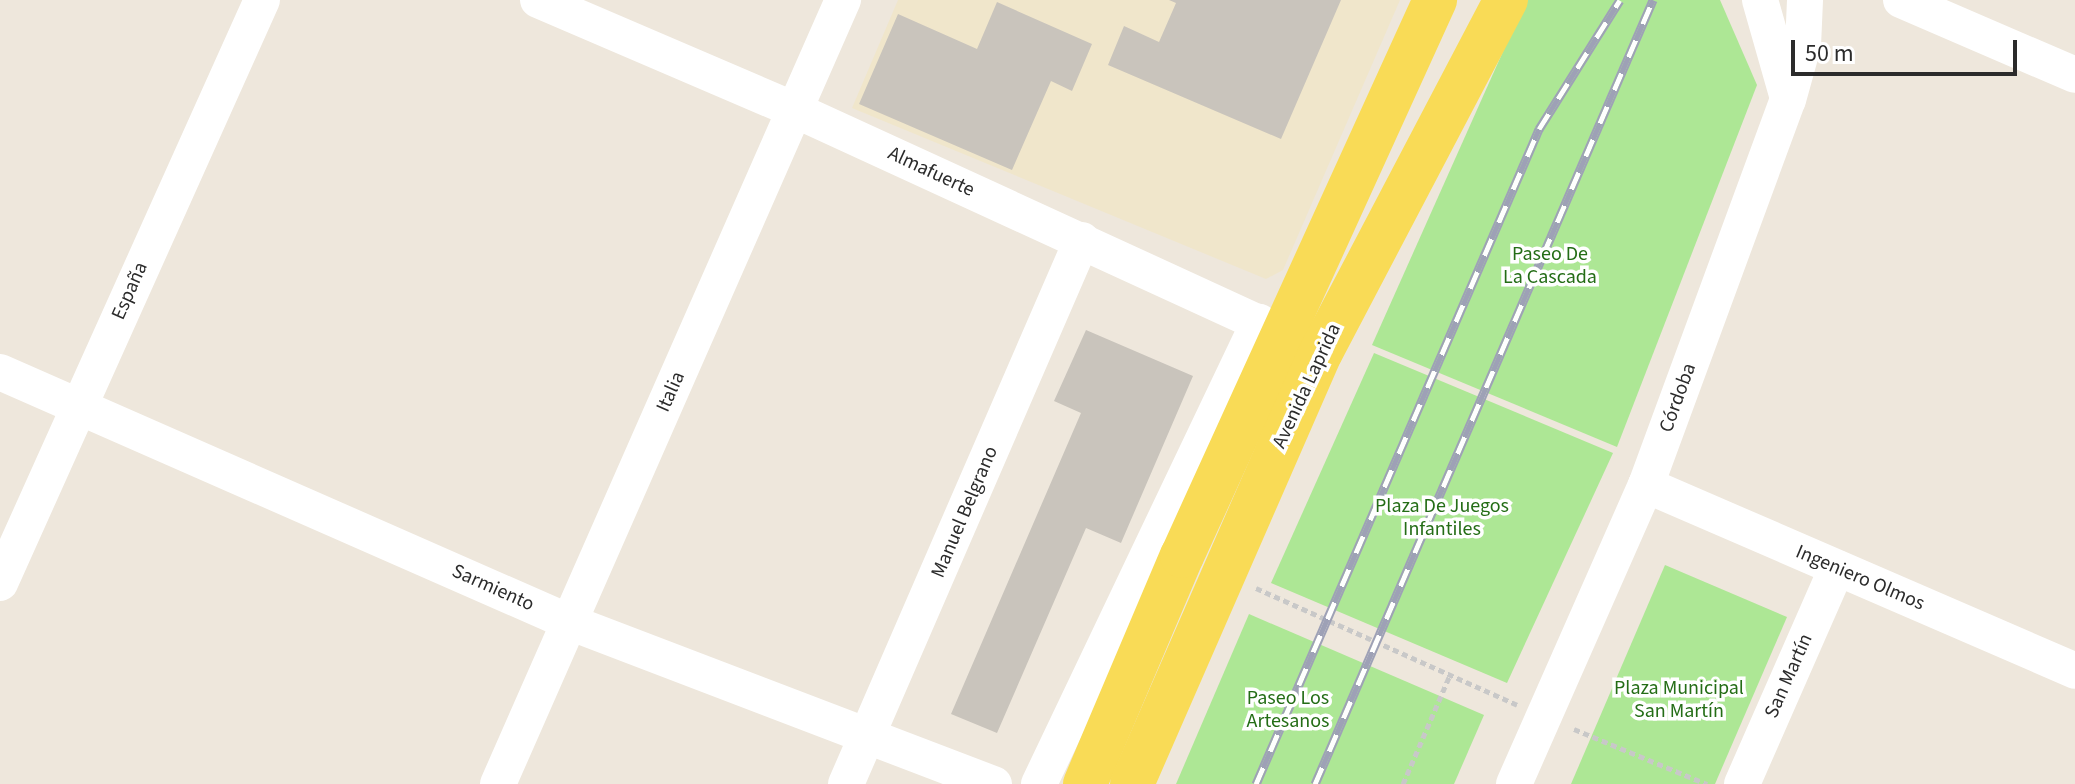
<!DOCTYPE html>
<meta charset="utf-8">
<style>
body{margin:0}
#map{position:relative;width:2075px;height:784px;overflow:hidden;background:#eee7dc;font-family:"Source Sans 3",sans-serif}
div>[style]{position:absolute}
.education>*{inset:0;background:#f0e6cb}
.green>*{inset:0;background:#ade795}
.building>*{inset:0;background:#c9c4bc}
.path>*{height:5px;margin-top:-2.5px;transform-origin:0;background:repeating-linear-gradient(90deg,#c8c8c8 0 6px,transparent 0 10px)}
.minor>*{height:36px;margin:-18px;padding:0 18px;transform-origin:18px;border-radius:18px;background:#fff}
.major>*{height:44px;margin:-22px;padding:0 22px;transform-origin:22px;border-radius:22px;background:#f9db56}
.rail>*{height:9px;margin-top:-4.5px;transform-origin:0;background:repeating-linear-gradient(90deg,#fff 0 18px,#9ea1b6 0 36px);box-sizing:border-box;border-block:2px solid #9ea1b6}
span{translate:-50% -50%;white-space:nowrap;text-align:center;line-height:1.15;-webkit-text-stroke:7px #fff;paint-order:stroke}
.street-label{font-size:20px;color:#2b2b2b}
.park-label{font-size:20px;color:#246d16}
.scale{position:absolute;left:1791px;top:40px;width:226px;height:36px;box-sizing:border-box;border:4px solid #2b2b2b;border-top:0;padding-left:10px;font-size:24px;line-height:28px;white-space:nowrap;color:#2b2b2b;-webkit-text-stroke:6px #fff;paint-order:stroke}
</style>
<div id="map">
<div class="education">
<i style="clip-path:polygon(898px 0,1400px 0,1283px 270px,1266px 279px,852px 108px)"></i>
</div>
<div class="green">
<i style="clip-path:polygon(1526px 0,1720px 0,1757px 85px,1617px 447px,1372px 345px)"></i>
<i style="clip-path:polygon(1374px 353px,1613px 453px,1507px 683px,1271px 583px)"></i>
<i style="clip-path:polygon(1665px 565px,1787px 617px,1715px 784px,1571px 784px)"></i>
<i style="clip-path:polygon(1249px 614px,1484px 715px,1454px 784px,1176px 784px)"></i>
</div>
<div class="building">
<i style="clip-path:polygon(1169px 0,1341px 0,1281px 139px,1108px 65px,1124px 26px,1159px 42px,1176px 3px)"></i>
<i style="clip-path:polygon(997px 2px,1092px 44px,1072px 91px,1051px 81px,1012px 170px,859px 104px,898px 14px,977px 49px)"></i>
<i style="clip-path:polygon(1086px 330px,1193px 376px,1121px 543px,1086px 528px,997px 733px,951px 714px,1081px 413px,1054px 401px)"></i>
</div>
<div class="path">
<i style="left:1256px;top:588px;width:286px;rotate:24.1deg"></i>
<i style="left:1574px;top:729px;width:144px;rotate:22.5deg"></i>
<i style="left:1403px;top:784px;width:119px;rotate:-66.7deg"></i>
</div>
<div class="minor">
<i style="left:538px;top:0;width:280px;rotate:23.2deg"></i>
<i style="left:795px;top:110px;width:566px;rotate:24.66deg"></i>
<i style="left:1760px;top:0;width:99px;rotate:74.1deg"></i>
<i style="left:1901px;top:0;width:189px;rotate:23.3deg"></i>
<i style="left:0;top:372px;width:621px;rotate:23.72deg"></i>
<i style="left:569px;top:622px;width:455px;rotate:20.9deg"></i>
<i style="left:1646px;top:485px;width:468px;rotate:23.4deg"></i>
<i style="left:0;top:583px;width:639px;rotate:-65.8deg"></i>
<i style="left:498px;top:784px;width:857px;rotate:-66.25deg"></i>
<i style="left:846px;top:784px;width:593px;rotate:-66.55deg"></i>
<i style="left:1039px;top:784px;width:512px;rotate:-64.54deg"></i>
<i style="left:1514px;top:784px;width:327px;rotate:-66.2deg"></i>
<i style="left:1646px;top:485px;width:410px;rotate:-69.8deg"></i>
<i style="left:1788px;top:100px;width:56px;rotate:-74.5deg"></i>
<i style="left:1803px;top:46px;width:46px;rotate:-87.5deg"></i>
<i style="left:1742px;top:784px;width:236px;rotate:-66.3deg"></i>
</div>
<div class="major">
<i style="left:1085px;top:784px;width:248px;rotate:-67deg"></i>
<i style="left:1182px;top:556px;width:611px;rotate:-65.53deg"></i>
<i style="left:1132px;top:784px;width:472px;rotate:-66.4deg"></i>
<i style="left:1321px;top:352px;width:398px;rotate:-62.3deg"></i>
</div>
<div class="rail">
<i style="left:1256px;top:784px;width:714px;rotate:-66.63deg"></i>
<i style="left:1539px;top:129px;width:152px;rotate:-57.9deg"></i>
<i style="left:1315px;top:784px;width:854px;rotate:-66.68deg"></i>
</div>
<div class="street-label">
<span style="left:931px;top:172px;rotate:25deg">Almafuerte</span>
<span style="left:130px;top:291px;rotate:-66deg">España</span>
<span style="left:1307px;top:386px;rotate:-65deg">Avenida Laprida</span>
<span style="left:671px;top:392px;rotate:-66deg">Italia</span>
<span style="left:1678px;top:398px;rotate:-70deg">Córdoba</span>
<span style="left:965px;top:512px;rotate:-67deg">Manuel Belgrano</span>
<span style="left:1860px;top:578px;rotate:23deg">Ingeniero Olmos</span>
<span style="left:493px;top:588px;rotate:24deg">Sarmiento</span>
<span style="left:1789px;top:676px;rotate:-66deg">San Martín</span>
</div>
<div class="park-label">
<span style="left:1550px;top:266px">Paseo De<br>La Cascada</span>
<span style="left:1442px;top:518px">Plaza De Juegos<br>Infantiles</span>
<span style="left:1679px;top:700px">Plaza Municipal<br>San Martín</span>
<span style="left:1288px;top:710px">Paseo Los<br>Artesanos</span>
</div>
<div class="scale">50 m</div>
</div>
